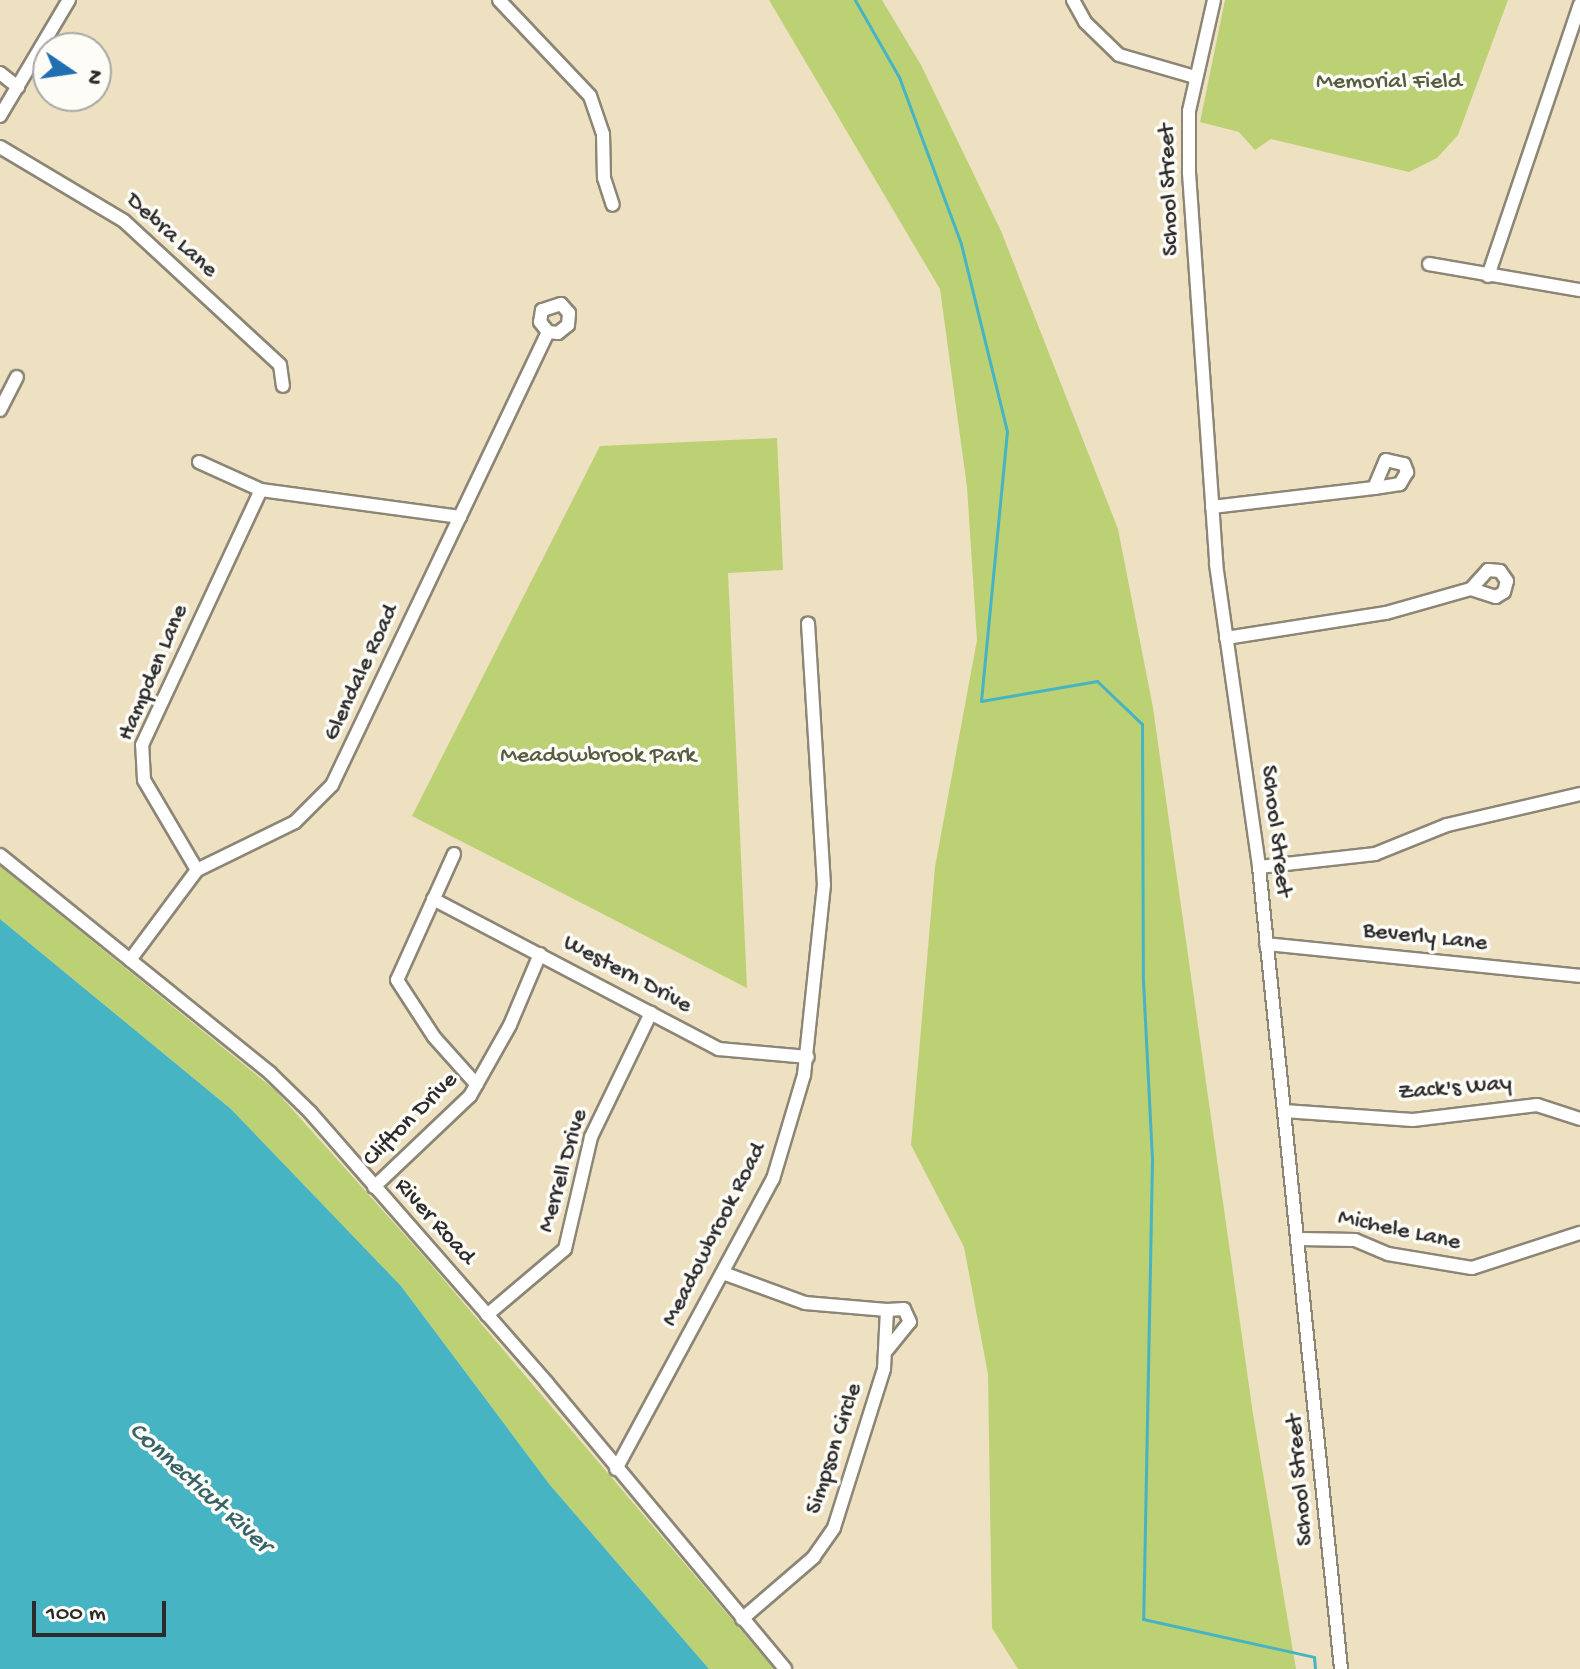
<!DOCTYPE html>
<style>
body{margin:0}
#map{position:relative;width:1580px;height:1669px;overflow:hidden;background:#ede1c1;font-family:"Gochi Hand",sans-serif}
div>[style]{position:absolute}
.green>*{inset:0;background:#bcd074}
.water>*{inset:0;background:#47b4c3}
.stream>*{height:3px;margin:-1.5px;padding:0 1.5px;transform-origin:1.5px;border-radius:1.5px;background:#47b4c3}
.roads{filter:drop-shadow(2px 0 #8c8676) drop-shadow(-2px 0 #8c8676) drop-shadow(0 2px #8c8676) drop-shadow(0 -2px #8c8676)}
.minor>*{height:12px;margin:-6px;padding:0 6px;transform-origin:6px;border-radius:6px;background:#fff}
span{translate:-50% -50%;white-space:nowrap;text-align:center;line-height:1.15;-webkit-text-stroke:7px #fdfcf7;paint-order:stroke}
.park-label{font-size:24px;color:#565d41}
.street-label{font-size:24px;color:#2b2b2b}
.water-label{font-size:26px;color:#366268;font-style:italic}
.north{position:absolute;left:32px;top:32px;width:80px;height:80px;box-sizing:border-box;background:#fdfcf7;border:2px solid #a9a8a5;border-radius:50%;rotate:103deg;font-size:22px;font-weight:700;line-height:32px;text-align:center;color:#2b2b2b}
.north::after{content:'';display:block;margin:auto;width:28px;height:36px;background:#1f6fb2;clip-path:polygon(50% 0,100% 100%,50% 72%,0 100%)}
.scale{position:absolute;left:32px;top:1601px;width:134px;height:36px;box-sizing:border-box;border:4px solid #2b2b2b;border-top:0;padding-left:10px;font-size:24px;line-height:28px;white-space:nowrap;color:#2b2b2b;-webkit-text-stroke:6px #fdfcf7;paint-order:stroke}
</style>
<div id="map">
<div class="green">
<i style="clip-path:polygon(769px 0,882px 0,921px 65px,1001px 231px,1118px 529px,1153px 708px,1253px 1414px,1296px 1669px,1018px 1669px,992px 1628px,988px 1374px,964px 1247px,911px 1145px,935px 867px,977px 640px,967px 487px,940px 289px)"></i>
<i style="clip-path:polygon(1225px 0,1508px 0,1458px 135px,1437px 158px,1409px 172px,1271px 139px,1255px 150px,1239px 132px,1200px 122px)"></i>
<i style="clip-path:polygon(777px 438px,783px 570px,728px 573px,747px 988px,412px 816px,600px 446px)"></i>
<i style="clip-path:polygon(0 866px,275px 1090px,427px 1260px,774px 1669px,709px 1669px,550px 1485px,401px 1286px,231px 1109px,0 919px)"></i>
</div>
<div class="water">
<i style="clip-path:polygon(0 919px,231px 1109px,401px 1286px,550px 1485px,709px 1669px,0 1669px)"></i>
</div>
<div class="stream">
<i style="left:855px;top:0;width:89px;rotate:60.3deg"></i>
<i style="left:899px;top:77px;width:178px;rotate:69.6deg"></i>
<i style="left:961px;top:244px;width:193px;rotate:76.2deg"></i>
<i style="left:1007px;top:431px;width:271px;rotate:95.5deg"></i>
<i style="left:981px;top:701px;width:118px;rotate:-9.8deg"></i>
<i style="left:1097px;top:681px;width:62px;rotate:43.7deg"></i>
<i style="left:1142px;top:724px;width:257px;rotate:89.8deg"></i>
<i style="left:1143px;top:981px;width:180px;rotate:87.1deg"></i>
<i style="left:1152px;top:1161px;width:458px;rotate:91.1deg"></i>
<i style="left:1143px;top:1619px;width:175px;rotate:12.5deg"></i>
<i style="left:1314px;top:1657px;width:12px;rotate:85deg"></i>
</div>
<div class="roads">
<div class="minor">
<i style="left:499px;top:0;width:132px;rotate:46.5deg"></i>
<i style="left:590px;top:96px;width:40px;rotate:71.1deg"></i>
<i style="left:603px;top:134px;width:44px;rotate:88.7deg"></i>
<i style="left:604px;top:178px;width:28px;rotate:72deg"></i>
<i style="left:1073px;top:0;width:25px;rotate:61deg"></i>
<i style="left:1085px;top:22px;width:47px;rotate:44.1deg"></i>
<i style="left:1119px;top:55px;width:79px;rotate:16.1deg"></i>
<i style="left:1214px;top:0;width:114px;rotate:102.7deg"></i>
<i style="left:1189px;top:111px;width:62px;rotate:90deg"></i>
<i style="left:1189px;top:173px;width:392px;rotate:86deg"></i>
<i style="left:1216px;top:564px;width:306px;rotate:81.9deg"></i>
<i style="left:1259px;top:867px;width:806px;rotate:84.16deg"></i>
<i style="left:0;top:73px;width:23px;rotate:38deg"></i>
<i style="left:0;top:116px;width:135px;rotate:-59.3deg"></i>
<i style="left:0;top:147px;width:144px;rotate:30.8deg"></i>
<i style="left:124px;top:221px;width:212px;rotate:42.7deg"></i>
<i style="left:280px;top:365px;width:21px;rotate:82deg"></i>
<i style="left:1429px;top:264px;width:153px;rotate:9.8deg"></i>
<i style="left:1488px;top:276px;width:287px;rotate:-71.3deg"></i>
<i style="left:0;top:410px;width:37px;rotate:-63deg"></i>
<i style="left:199px;top:462px;width:68px;rotate:24.3deg"></i>
<i style="left:261px;top:490px;width:201px;rotate:7.7deg"></i>
<i style="left:1212px;top:507px;width:163px;rotate:-6.7deg"></i>
<i style="left:1374px;top:488px;width:30px;rotate:-67deg"></i>
<i style="left:1386px;top:460px;width:18px;rotate:13deg"></i>
<i style="left:1404px;top:464px;width:9px;rotate:69deg"></i>
<i style="left:1407px;top:472px;width:14px;rotate:120deg"></i>
<i style="left:1400px;top:484px;width:26px;rotate:171deg"></i>
<i style="left:1226px;top:638px;width:162px;rotate:-8.9deg"></i>
<i style="left:1386px;top:613px;width:88px;rotate:-15.8deg"></i>
<i style="left:1471px;top:589px;width:26px;rotate:18deg"></i>
<i style="left:1496px;top:597px;width:9px;rotate:-32deg"></i>
<i style="left:1504px;top:592px;width:11px;rotate:-75deg"></i>
<i style="left:1507px;top:581px;width:12px;rotate:-125deg"></i>
<i style="left:1500px;top:571px;width:12px;rotate:-175deg"></i>
<i style="left:1488px;top:570px;width:25px;rotate:132deg"></i>
<i style="left:454px;top:854px;width:138px;rotate:114.3deg"></i>
<i style="left:397px;top:980px;width:68px;rotate:57deg"></i>
<i style="left:434px;top:1037px;width:64px;rotate:48.1deg"></i>
<i style="left:0;top:855px;width:347px;rotate:38.9deg"></i>
<i style="left:270px;top:1073px;width:56px;rotate:44.3deg"></i>
<i style="left:310px;top:1112px;width:360px;rotate:48.8deg"></i>
<i style="left:547px;top:1383px;width:372px;rotate:50.2deg"></i>
<i style="left:1259px;top:867px;width:117px;rotate:-6.4deg"></i>
<i style="left:1375px;top:854px;width:78px;rotate:-21.9deg"></i>
<i style="left:1447px;top:825px;width:137px;rotate:-13.1deg"></i>
<i style="left:197px;top:870px;width:104px;rotate:-120.5deg"></i>
<i style="left:144px;top:780px;width:35px;rotate:-93deg"></i>
<i style="left:142px;top:745px;width:281px;rotate:-65deg"></i>
<i style="left:433px;top:899px;width:323px;rotate:27.7deg"></i>
<i style="left:719px;top:1049px;width:89px;rotate:5.1deg"></i>
<i style="left:1266px;top:944px;width:316px;rotate:5.8deg"></i>
<i style="left:130px;top:960px;width:112px;rotate:-53.3deg"></i>
<i style="left:197px;top:870px;width:109px;rotate:-26.1deg"></i>
<i style="left:295px;top:822px;width:52px;rotate:-45deg"></i>
<i style="left:332px;top:785px;width:502px;rotate:-64.51deg"></i>
<i style="left:548px;top:332px;width:10px;rotate:6deg"></i>
<i style="left:558px;top:333px;width:13px;rotate:-39deg"></i>
<i style="left:568px;top:325px;width:12px;rotate:-85deg"></i>
<i style="left:569px;top:313px;width:12px;rotate:-132deg"></i>
<i style="left:561px;top:304px;width:20px;rotate:162deg"></i>
<i style="left:542px;top:310px;width:12px;rotate:99deg"></i>
<i style="left:540px;top:322px;width:13px;rotate:51deg"></i>
<i style="left:1284px;top:1111px;width:129px;rotate:4deg"></i>
<i style="left:1413px;top:1120px;width:125px;rotate:-6.9deg"></i>
<i style="left:1537px;top:1105px;width:45px;rotate:18deg"></i>
<i style="left:374px;top:1187px;width:132px;rotate:-43.5deg"></i>
<i style="left:470px;top:1096px;width:81px;rotate:-60.6deg"></i>
<i style="left:510px;top:1025px;width:77px;rotate:-67.1deg"></i>
<i style="left:1300px;top:1239px;width:55px;rotate:1deg"></i>
<i style="left:1355px;top:1240px;width:36px;rotate:23deg"></i>
<i style="left:1388px;top:1254px;width:85px;rotate:9.5deg"></i>
<i style="left:1472px;top:1268px;width:114px;rotate:-18deg"></i>
<i style="left:723px;top:1273px;width:87px;rotate:20.1deg"></i>
<i style="left:805px;top:1303px;width:82px;rotate:4.9deg"></i>
<i style="left:887px;top:1310px;width:59px;rotate:92.9deg"></i>
<i style="left:884px;top:1369px;width:167px;rotate:107.5deg"></i>
<i style="left:834px;top:1528px;width:35px;rotate:125deg"></i>
<i style="left:814px;top:1557px;width:95px;rotate:139.3deg"></i>
<i style="left:487px;top:1315px;width:102px;rotate:-40.2deg"></i>
<i style="left:565px;top:1249px;width:115px;rotate:-76.9deg"></i>
<i style="left:591px;top:1137px;width:138px;rotate:-64.2deg"></i>
<i style="left:887px;top:1350px;width:36px;rotate:-51deg"></i>
<i style="left:910px;top:1322px;width:14px;rotate:-115deg"></i>
<i style="left:904px;top:1309px;width:17px;rotate:177deg"></i>
<i style="left:616px;top:1469px;width:330px;rotate:-61.6deg"></i>
<i style="left:773px;top:1179px;width:109px;rotate:-73.4deg"></i>
<i style="left:804px;top:1075px;width:191px;rotate:-84deg"></i>
<i style="left:824px;top:885px;width:262px;rotate:-93.5deg"></i>
</div>
</div>
<div class="park-label">
<span style="left:1389px;top:83px">Memorial Field</span>
<span style="left:598px;top:757px">Meadowbrook Park</span>
</div>
<div class="street-label">
<span style="left:1170px;top:190px;rotate:-92deg">School Street</span>
<span style="left:171px;top:236px;rotate:42deg">Debra Lane</span>
<span style="left:154px;top:673px;rotate:-67deg">Hampden Lane</span>
<span style="left:362px;top:673px;rotate:-65deg">Glendale Road</span>
<span style="left:1275px;top:831px;rotate:83deg">School Street</span>
<span style="left:1425px;top:938px;rotate:6deg">Beverly Lane</span>
<span style="left:627px;top:975px;rotate:28deg">Western Drive</span>
<span style="left:1455px;top:1089px;rotate:-5deg">Zack's Way</span>
<span style="left:411px;top:1120px;rotate:-45deg">Clifton Drive</span>
<span style="left:564px;top:1171px;rotate:-74deg">Merrell Drive</span>
<span style="left:434px;top:1222px;rotate:48deg">River Road</span>
<span style="left:1399px;top:1231px;rotate:12deg">Michele Lane</span>
<span style="left:715px;top:1235px;rotate:-63deg">Meadowbrook Road</span>
<span style="left:835px;top:1449px;rotate:-72deg">Simpson Circle</span>
<span style="left:1301px;top:1480px;rotate:-95deg">School Street</span>
</div>
<div class="water-label">
<span style="left:199px;top:1489px;rotate:42deg">Connecticut River</span>
</div>
<div class="north">N</div>
<div class="scale">100 m</div>
</div>
